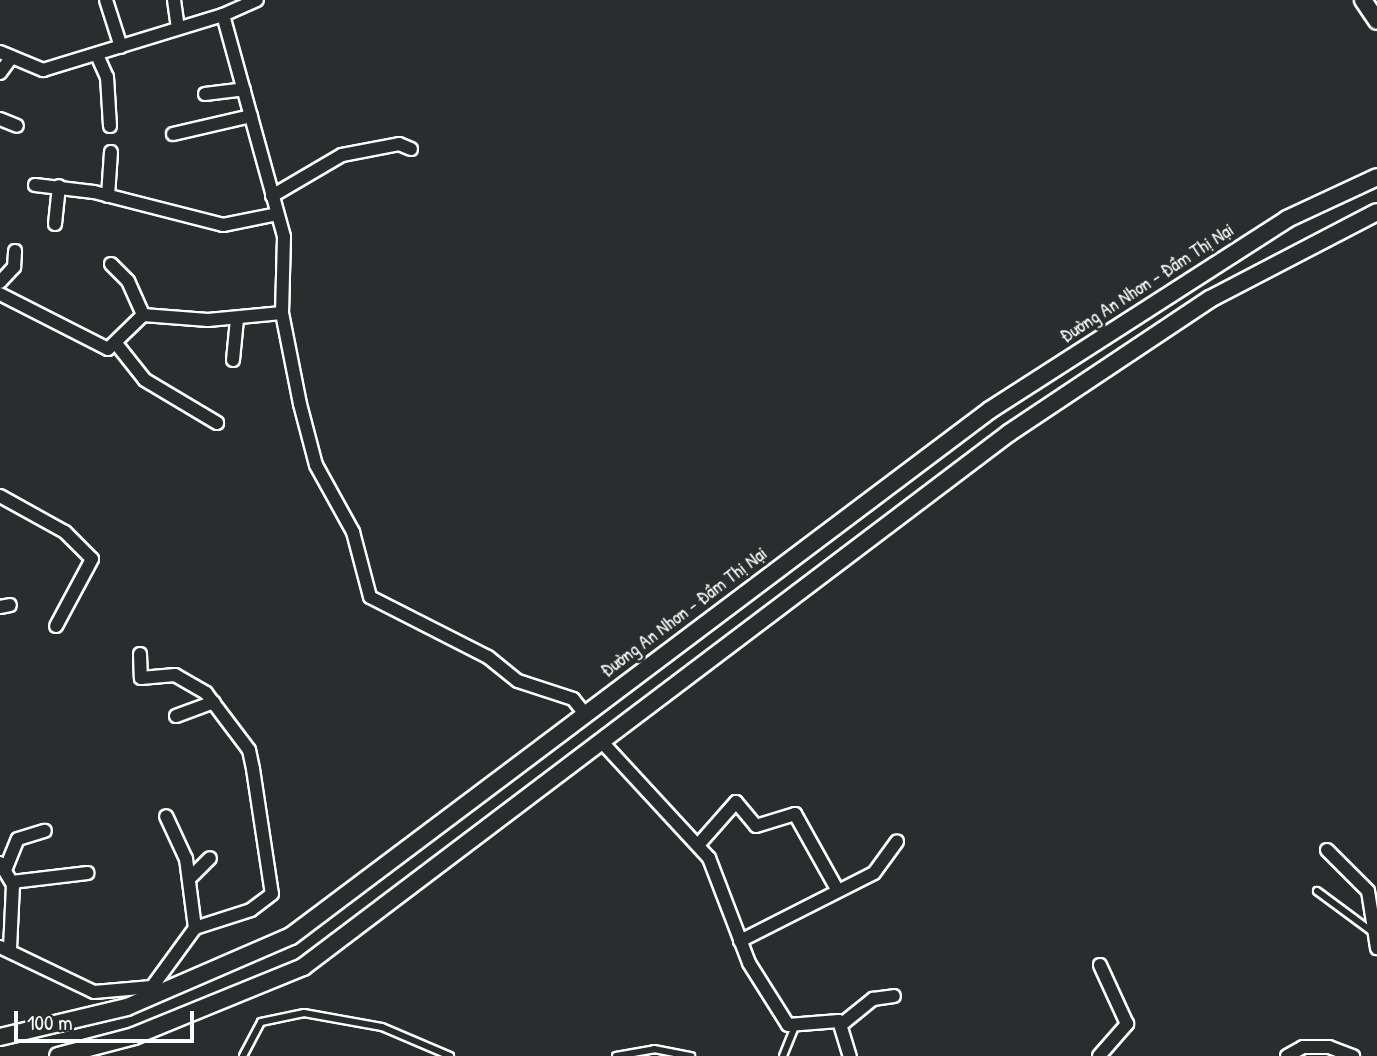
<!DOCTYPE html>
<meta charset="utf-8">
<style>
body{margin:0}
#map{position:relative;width:1377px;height:1056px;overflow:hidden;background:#2a2d2e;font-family:"Patrick Hand",sans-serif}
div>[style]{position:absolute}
.roads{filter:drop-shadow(2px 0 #fff) drop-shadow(-2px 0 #fff) drop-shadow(0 2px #fff) drop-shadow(0 -2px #fff)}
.lane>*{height:6px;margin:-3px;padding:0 3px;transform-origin:3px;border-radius:3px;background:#2a2d2e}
.street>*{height:12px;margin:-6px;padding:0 6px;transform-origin:6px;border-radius:6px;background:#2a2d2e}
.secondary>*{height:16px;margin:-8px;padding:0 8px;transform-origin:8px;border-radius:8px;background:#2a2d2e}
span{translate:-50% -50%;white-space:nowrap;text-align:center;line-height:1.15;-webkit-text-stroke:6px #2a2d2e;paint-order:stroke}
.street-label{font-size:19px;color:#fff}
.scale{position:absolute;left:14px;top:1011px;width:180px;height:32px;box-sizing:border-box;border:4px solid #fff;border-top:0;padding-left:9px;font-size:21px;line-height:24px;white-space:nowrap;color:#fff;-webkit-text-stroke:5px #2a2d2e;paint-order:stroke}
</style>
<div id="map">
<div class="roads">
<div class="lane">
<i style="left:1317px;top:891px;width:67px;rotate:36.5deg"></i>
<i style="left:243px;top:1056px;width:38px;rotate:-62deg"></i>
<i style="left:261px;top:1022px;width:44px;rotate:-11.8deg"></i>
<i style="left:304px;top:1013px;width:79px;rotate:10.2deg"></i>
<i style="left:382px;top:1027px;width:74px;rotate:23.1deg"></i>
<i style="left:616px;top:1056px;width:39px;rotate:-10deg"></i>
<i style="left:654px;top:1049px;width:38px;rotate:11deg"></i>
<i style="left:783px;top:1056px;width:32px;rotate:-68deg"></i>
</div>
<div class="street">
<i style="left:106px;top:0;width:49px;rotate:72.3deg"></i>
<i style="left:174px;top:0;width:27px;rotate:82deg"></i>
<i style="left:223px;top:15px;width:37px;rotate:-24deg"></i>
<i style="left:0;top:52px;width:47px;rotate:22.7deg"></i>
<i style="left:43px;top:70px;width:188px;rotate:-17deg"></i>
<i style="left:223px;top:15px;width:230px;rotate:74.6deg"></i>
<i style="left:284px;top:237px;width:76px;rotate:91.5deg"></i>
<i style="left:282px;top:313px;width:93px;rotate:78.8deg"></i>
<i style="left:300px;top:404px;width:63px;rotate:75.3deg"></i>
<i style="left:316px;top:465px;width:77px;rotate:61.1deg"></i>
<i style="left:353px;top:532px;width:67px;rotate:75.3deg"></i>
<i style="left:370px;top:597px;width:132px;rotate:27deg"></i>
<i style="left:488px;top:657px;width:38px;rotate:39deg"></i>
<i style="left:518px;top:681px;width:58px;rotate:18.1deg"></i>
<i style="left:573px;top:699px;width:19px;rotate:51deg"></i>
<i style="left:97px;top:55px;width:24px;rotate:66deg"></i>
<i style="left:107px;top:77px;width:49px;rotate:86.5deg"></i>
<i style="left:0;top:73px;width:19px;rotate:-54deg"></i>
<i style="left:205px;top:94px;width:39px;rotate:-7deg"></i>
<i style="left:0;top:119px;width:18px;rotate:22deg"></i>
<i style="left:173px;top:134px;width:80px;rotate:-13deg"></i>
<i style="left:35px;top:185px;width:59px;rotate:6.8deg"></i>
<i style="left:94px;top:192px;width:133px;rotate:14.3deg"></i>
<i style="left:223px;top:225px;width:55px;rotate:-11.5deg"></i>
<i style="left:108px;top:196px;width:44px;rotate:-86.1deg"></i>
<i style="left:272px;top:196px;width:81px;rotate:-30.4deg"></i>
<i style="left:342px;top:155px;width:58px;rotate:-10.9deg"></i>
<i style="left:399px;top:144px;width:13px;rotate:23deg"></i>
<i style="left:55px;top:224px;width:38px;rotate:-84deg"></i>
<i style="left:111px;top:264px;width:24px;rotate:45deg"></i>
<i style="left:128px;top:281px;width:37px;rotate:66deg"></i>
<i style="left:0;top:282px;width:21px;rotate:-47deg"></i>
<i style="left:14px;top:267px;width:16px;rotate:-86deg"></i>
<i style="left:0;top:294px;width:121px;rotate:27deg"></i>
<i style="left:108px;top:349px;width:49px;rotate:-44.2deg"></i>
<i style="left:143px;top:315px;width:65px;rotate:4.4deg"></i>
<i style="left:208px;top:320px;width:74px;rotate:-5.4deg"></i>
<i style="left:118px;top:346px;width:43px;rotate:51.5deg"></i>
<i style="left:145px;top:380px;width:84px;rotate:30.8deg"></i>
<i style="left:233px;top:360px;width:41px;rotate:-84.4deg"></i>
<i style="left:0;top:496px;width:74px;rotate:29deg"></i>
<i style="left:65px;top:532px;width:38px;rotate:45deg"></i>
<i style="left:92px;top:559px;width:76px;rotate:118.2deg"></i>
<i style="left:0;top:607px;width:10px;rotate:-11deg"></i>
<i style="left:140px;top:654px;width:24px;rotate:88deg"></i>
<i style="left:141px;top:678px;width:34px;rotate:-5deg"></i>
<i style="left:175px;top:675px;width:36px;rotate:30deg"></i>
<i style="left:206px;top:693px;width:71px;rotate:53deg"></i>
<i style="left:249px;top:750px;width:19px;rotate:78deg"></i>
<i style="left:253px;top:769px;width:126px;rotate:81.4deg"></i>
<i style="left:272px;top:894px;width:26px;rotate:143deg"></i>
<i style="left:251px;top:910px;width:59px;rotate:162.2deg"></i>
<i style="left:176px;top:716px;width:40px;rotate:-20.2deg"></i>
<i style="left:601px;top:741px;width:159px;rotate:47.3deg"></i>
<i style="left:709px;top:858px;width:112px;rotate:69.1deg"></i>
<i style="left:749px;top:963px;width:73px;rotate:57.8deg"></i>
<i style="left:788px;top:1025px;width:51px;rotate:-4.5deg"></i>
<i style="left:839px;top:1021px;width:37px;rotate:73deg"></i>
<i style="left:699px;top:844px;width:56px;rotate:-48.6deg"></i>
<i style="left:736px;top:802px;width:31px;rotate:50deg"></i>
<i style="left:756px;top:826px;width:41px;rotate:-17.1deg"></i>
<i style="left:795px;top:814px;width:88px;rotate:60.8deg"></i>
<i style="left:1327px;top:850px;width:58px;rotate:45deg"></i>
<i style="left:1368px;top:891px;width:58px;rotate:81deg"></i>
<i style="left:0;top:863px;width:26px;rotate:59deg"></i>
<i style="left:13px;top:885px;width:64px;rotate:92.7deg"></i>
<i style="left:6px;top:868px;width:31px;rotate:-68deg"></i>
<i style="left:18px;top:839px;width:28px;rotate:-17deg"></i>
<i style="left:190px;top:878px;width:28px;rotate:-45deg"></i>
<i style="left:12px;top:882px;width:76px;rotate:-6.8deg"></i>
<i style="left:740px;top:941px;width:150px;rotate:-26.9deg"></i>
<i style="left:874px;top:873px;width:39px;rotate:-54deg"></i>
<i style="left:0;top:947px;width:104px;rotate:25.6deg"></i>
<i style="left:94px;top:992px;width:58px;rotate:-4.9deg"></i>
<i style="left:152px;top:987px;width:73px;rotate:-53.9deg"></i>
<i style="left:195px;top:928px;width:70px;rotate:-97.4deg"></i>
<i style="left:186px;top:859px;width:47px;rotate:-114.9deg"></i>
<i style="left:842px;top:1024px;width:40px;rotate:-39deg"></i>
<i style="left:873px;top:999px;width:21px;rotate:-8deg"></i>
<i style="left:1099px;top:1056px;width:43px;rotate:-48.8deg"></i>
<i style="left:1127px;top:1024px;width:65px;rotate:-114.6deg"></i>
<i style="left:1287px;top:1056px;width:18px;rotate:-29deg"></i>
<i style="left:1303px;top:1047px;width:26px"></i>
<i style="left:1329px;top:1047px;width:26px;rotate:21deg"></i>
</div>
<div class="secondary">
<i style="left:1363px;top:0;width:25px;rotate:56deg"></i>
<i style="left:0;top:1037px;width:130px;rotate:-13.3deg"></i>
<i style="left:127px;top:1007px;width:179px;rotate:-23.4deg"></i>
<i style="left:291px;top:936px;width:875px;rotate:-36.96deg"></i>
<i style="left:990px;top:410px;width:353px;rotate:-32.7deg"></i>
<i style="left:1287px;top:219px;width:99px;rotate:-25deg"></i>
<i style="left:58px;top:1056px;width:79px;rotate:-14.7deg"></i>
<i style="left:134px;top:1036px;width:183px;rotate:-22.2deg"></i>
<i style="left:303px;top:967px;width:885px;rotate:-37.1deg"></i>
<i style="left:1009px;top:433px;width:242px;rotate:-33.7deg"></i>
<i style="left:1210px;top:299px;width:188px;rotate:-27.5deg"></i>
</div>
</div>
<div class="street-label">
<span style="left:1147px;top:283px;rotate:-33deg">Đường An Nhơn - Đầm Thị Nại</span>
<span style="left:684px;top:612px;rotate:-37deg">Đường An Nhơn - Đầm Thị Nại</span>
</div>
<div class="scale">100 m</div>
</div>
